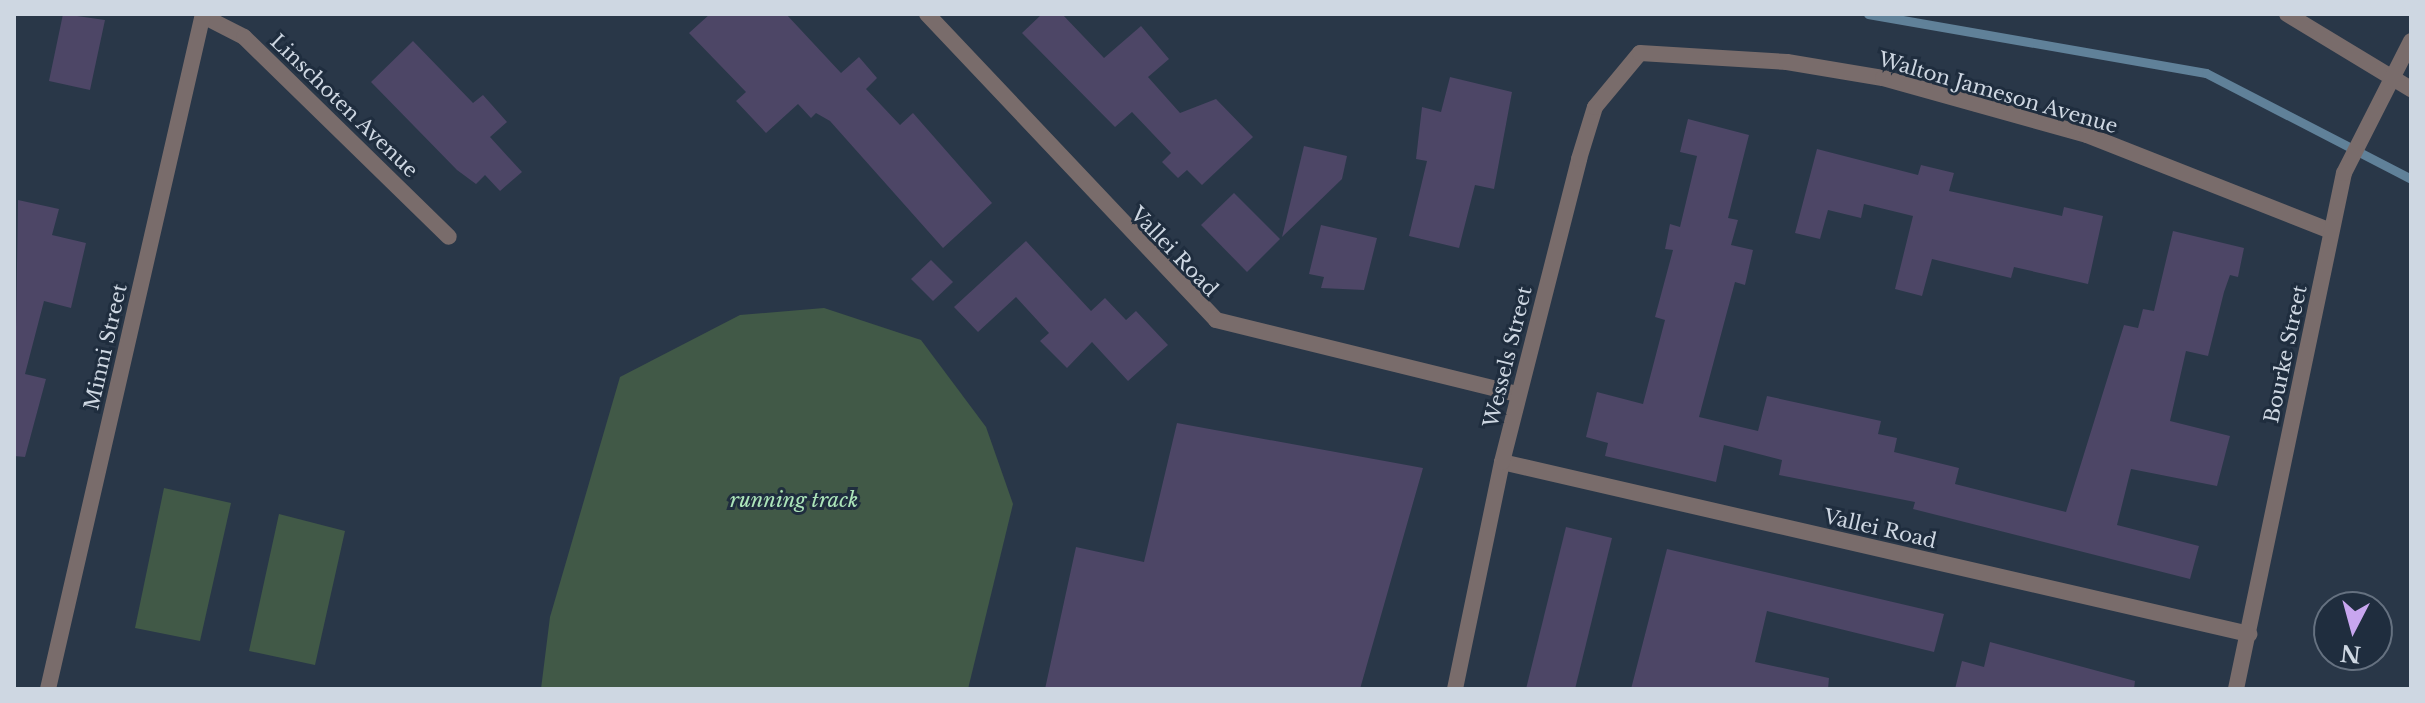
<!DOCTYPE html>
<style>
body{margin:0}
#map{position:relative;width:2425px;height:703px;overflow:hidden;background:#293748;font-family:"Libre Baskerville",serif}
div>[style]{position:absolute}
.green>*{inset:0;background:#415947}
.stream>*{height:9px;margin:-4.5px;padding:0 4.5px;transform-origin:4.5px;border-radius:4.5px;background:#608199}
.building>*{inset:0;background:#4d4666}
.minor>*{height:16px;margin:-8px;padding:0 8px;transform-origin:8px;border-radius:8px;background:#796c6b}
span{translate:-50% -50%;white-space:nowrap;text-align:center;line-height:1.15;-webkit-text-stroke:6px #1f2d3e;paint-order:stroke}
.street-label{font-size:20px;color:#ced7e2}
.park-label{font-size:20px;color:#ace5ba;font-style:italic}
.frame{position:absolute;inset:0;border:16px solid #ced7e2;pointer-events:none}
.north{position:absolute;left:2313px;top:591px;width:80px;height:80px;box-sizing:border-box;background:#1f2d3e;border:2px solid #657180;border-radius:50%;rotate:186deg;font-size:22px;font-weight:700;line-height:32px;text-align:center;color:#ced7e2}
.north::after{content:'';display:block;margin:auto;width:28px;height:36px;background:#c8a6ef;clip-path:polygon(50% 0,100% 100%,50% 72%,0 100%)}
</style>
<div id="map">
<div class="green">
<i style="clip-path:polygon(824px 308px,921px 340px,986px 427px,1013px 504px,968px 689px,541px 689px,550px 617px,620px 377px,740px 315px)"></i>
<i style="clip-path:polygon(164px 488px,231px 503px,200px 641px,135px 628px)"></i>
<i style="clip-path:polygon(279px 514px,345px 531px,315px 665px,249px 651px)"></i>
</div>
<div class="stream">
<i style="left:1868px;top:14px;width:343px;rotate:9.9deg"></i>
<i style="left:2206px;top:73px;width:231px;rotate:27.3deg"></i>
</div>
<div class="building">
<i style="clip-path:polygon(63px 14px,105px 20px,90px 90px,49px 81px)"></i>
<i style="clip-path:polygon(710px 14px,786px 14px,841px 73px,859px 57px,877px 78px,866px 89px,900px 125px,913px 113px,992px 203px,943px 248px,830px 121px,816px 113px,811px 118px,798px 104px,766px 133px,736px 101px,746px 92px,689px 33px)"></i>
<i style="clip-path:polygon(1042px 14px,1062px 14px,1104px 58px,1141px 26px,1169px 59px,1148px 77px,1180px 113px,1216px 99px,1253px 137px,1202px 185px,1187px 170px,1178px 178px,1162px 162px,1171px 153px,1132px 112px,1115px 127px,1022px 33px)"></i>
<i style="clip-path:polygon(413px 41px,473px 103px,483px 95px,507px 122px,490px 137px,522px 172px,500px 191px,485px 175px,476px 184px,457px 170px,371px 82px)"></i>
<i style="clip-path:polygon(1450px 77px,1512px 92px,1494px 189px,1475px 185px,1459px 248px,1409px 236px,1427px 161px,1416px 159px,1422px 107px,1441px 112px)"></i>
<i style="clip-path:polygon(1688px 119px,1749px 135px,1728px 218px,1738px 220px,1731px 245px,1753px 250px,1745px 285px,1735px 282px,1699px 417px,1758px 431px,1767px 396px,1881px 421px,1878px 434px,1897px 438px,1894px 452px,1959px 468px,1955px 484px,2066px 512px,2124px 325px,2138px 328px,2143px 309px,2154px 311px,2173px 231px,2244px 248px,2238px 277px,2230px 275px,2224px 292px,2208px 356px,2186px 351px,2170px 421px,2230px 436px,2217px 486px,2131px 469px,2117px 525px,2199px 546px,2190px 579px,1913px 509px,1915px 502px,1779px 475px,1782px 460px,1724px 445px,1716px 482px,1605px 456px,1608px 443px,1586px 437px,1597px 392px,1643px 404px,1665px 320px,1655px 317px,1673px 250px,1665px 249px,1670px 224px,1680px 227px,1697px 156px,1680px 152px)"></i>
<i style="clip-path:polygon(1304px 146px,1347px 156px,1342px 179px,1282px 237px)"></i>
<i style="clip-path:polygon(1817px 149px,1918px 175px,1921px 165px,1954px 173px,1949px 191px,2062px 216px,2064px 207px,2103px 216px,2088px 284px,2014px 267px,2011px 278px,1932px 259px,1922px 296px,1895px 289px,1913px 216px,1864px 204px,1861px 218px,1828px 210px,1820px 239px,1795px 233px)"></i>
<i style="clip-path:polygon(1234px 193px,1280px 239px,1247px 272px,1201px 225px)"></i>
<i style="clip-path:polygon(18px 200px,59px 209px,52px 235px,86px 243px,71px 308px,44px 301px,25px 374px,46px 379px,25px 457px,14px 456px)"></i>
<i style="clip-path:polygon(1321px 225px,1377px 238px,1364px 290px,1321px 288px,1324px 277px,1309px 274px)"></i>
<i style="clip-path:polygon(1026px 241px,1091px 311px,1105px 298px,1126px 320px,1136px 311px,1168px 345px,1128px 381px,1092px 342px,1067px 368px,1040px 341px,1049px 333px,1016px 297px,978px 332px,954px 307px)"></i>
<i style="clip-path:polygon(931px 260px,953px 282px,933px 301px,911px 279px)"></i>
<i style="clip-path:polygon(1177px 423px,1423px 468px,1360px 689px,1045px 689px,1076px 547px,1144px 562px)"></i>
<i style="clip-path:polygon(1566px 527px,1612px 538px,1575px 689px,1526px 689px)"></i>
<i style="clip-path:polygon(1667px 549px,1944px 614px,1934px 652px,1767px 611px,1755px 662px,1829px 678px,1828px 689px,1631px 689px)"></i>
<i style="clip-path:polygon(1990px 642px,2135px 681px,2134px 689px,1955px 689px,1962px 661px,1984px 667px)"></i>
</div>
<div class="minor">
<i style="left:927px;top:14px;width:421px;rotate:46.6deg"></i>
<i style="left:1216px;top:320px;width:311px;rotate:13.8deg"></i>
<i style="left:2287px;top:14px;width:145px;rotate:31.2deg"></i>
<i style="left:203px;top:16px;width:46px;rotate:27.1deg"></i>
<i style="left:244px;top:37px;width:286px;rotate:44.3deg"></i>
<i style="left:1502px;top:462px;width:767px;rotate:12.97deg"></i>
<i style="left:48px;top:689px;width:693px;rotate:-77.07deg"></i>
<i style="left:1455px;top:689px;width:232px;rotate:-78.3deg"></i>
<i style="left:1502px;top:462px;width:313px;rotate:-75.7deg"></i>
<i style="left:1579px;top:159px;width:54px;rotate:-72.9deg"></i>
<i style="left:1595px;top:107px;width:70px;rotate:-50.2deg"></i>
<i style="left:1640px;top:53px;width:147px;rotate:3.5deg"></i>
<i style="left:1787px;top:62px;width:97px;rotate:9.5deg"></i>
<i style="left:1883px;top:78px;width:212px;rotate:15.6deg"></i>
<i style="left:2087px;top:135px;width:262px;rotate:21.5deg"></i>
<i style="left:2236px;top:689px;width:527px;rotate:-78.18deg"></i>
<i style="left:2344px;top:173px;width:148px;rotate:-63.1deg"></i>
</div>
<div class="street-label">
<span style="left:1998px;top:93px;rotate:16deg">Walton Jameson Avenue</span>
<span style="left:344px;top:106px;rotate:44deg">Linschoten Avenue</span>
<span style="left:1174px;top:252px;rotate:46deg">Vallei Road</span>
<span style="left:106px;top:347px;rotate:-77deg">Minni Street</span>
<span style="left:2286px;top:354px;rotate:-78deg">Bourke Street</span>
<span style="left:1508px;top:357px;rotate:-76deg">Wessels Street</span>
<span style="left:1880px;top:529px;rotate:13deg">Vallei Road</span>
</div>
<div class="park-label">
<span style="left:794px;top:500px">running track</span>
</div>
<div class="frame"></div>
<div class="north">N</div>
</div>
